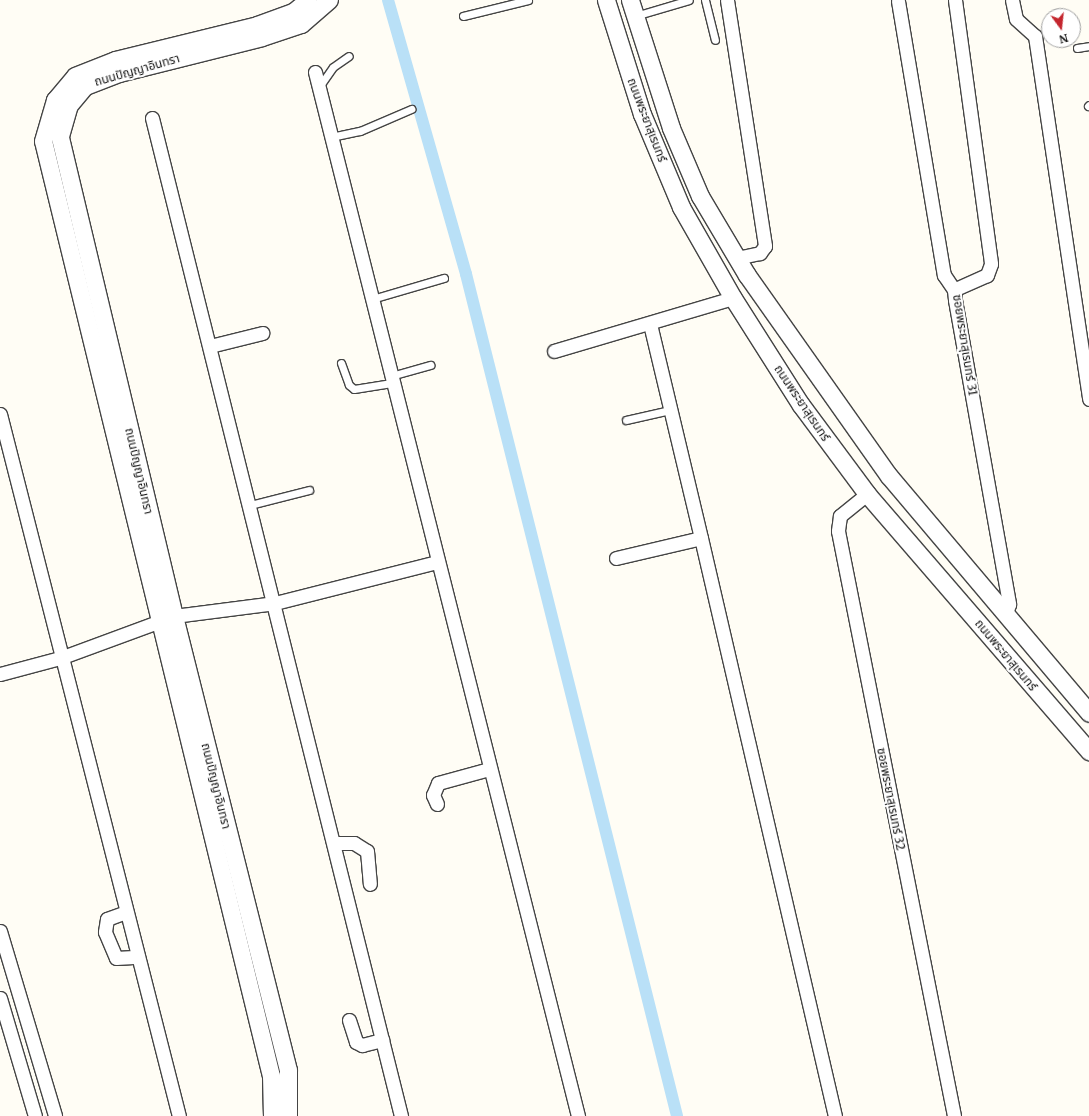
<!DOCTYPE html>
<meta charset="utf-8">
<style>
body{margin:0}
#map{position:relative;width:1089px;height:1116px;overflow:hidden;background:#fffdf5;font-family:Merriweather,"Noto Sans Thai",serif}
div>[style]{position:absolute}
.canal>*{height:12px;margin:-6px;padding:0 6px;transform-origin:6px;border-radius:6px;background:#b9e0f7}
.roads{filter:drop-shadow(1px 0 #444) drop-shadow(-1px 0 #444) drop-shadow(0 1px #444) drop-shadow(0 -1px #444)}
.service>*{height:7px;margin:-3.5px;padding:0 3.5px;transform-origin:3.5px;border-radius:3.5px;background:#fff}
.minor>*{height:13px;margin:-6.5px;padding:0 6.5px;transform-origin:6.5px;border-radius:6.5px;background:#fff}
.tertiary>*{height:17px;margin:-8.5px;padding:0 8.5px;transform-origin:8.5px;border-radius:8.5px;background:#fff}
span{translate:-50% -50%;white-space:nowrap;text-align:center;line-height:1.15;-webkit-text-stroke:4px #fff;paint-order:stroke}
.street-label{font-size:12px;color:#111}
.north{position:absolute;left:1041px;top:8px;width:40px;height:40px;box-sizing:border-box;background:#fff;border:1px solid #a0a0a0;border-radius:50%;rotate:165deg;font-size:11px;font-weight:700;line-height:16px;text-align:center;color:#111}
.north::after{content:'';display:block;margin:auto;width:14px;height:18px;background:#c4262e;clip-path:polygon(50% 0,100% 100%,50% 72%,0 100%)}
</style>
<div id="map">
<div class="canal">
<i style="left:388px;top:0;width:285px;rotate:74.1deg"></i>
<i style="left:466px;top:274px;width:868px;rotate:75.93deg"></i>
</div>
<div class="roads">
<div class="service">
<i style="left:705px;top:0;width:41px;rotate:76deg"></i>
<i style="left:463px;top:16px;width:67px;rotate:-13.8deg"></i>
<i style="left:635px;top:16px;width:56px;rotate:-16.5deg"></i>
<i style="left:1077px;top:48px;width:12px;rotate:-9deg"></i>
<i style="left:319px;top:87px;width:24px;rotate:-55deg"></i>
<i style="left:333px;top:67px;width:19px;rotate:-35deg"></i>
<i style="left:1088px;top:106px;width:1px;rotate:-45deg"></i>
<i style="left:331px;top:137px;width:30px;rotate:-12deg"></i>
<i style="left:360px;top:131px;width:56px;rotate:-23.3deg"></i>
<i style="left:372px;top:299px;width:75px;rotate:-16.3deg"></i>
<i style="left:341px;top:363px;width:23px;rotate:70deg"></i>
<i style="left:349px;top:385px;width:6px;rotate:39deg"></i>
<i style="left:354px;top:389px;width:38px;rotate:-9deg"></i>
<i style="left:391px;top:376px;width:41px;rotate:-15.8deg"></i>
<i style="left:626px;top:420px;width:45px;rotate:-12.8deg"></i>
<i style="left:250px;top:505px;width:61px;rotate:-14.3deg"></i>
</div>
<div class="minor">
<i style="left:727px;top:0;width:249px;rotate:81.2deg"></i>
<i style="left:765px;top:246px;width:9px;rotate:126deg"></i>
<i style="left:760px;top:253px;width:24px;rotate:168deg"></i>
<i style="left:955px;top:0;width:266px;rotate:82.2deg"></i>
<i style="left:991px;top:264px;width:12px;rotate:110deg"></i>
<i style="left:987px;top:275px;width:36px;rotate:156deg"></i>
<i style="left:954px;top:290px;width:10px;rotate:84deg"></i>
<i style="left:955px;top:300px;width:309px;rotate:79.9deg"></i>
<i style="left:1009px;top:604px;width:10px;rotate:107deg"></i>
<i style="left:1012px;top:0;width:19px;rotate:78deg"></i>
<i style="left:1016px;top:19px;width:25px;rotate:42deg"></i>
<i style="left:1035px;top:36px;width:367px;rotate:81.5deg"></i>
<i style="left:898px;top:1px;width:278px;rotate:80.5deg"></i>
<i style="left:944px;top:275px;width:18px;rotate:56deg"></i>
<i style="left:315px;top:72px;width:1077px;rotate:75.86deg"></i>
<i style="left:152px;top:118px;width:1029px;rotate:75.99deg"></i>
<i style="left:210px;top:346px;width:54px;rotate:-14deg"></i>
<i style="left:554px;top:351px;width:187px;rotate:-16.5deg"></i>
<i style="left:0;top:414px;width:724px;rotate:75.7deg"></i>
<i style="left:867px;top:494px;width:35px;rotate:141deg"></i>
<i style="left:840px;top:516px;width:15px;rotate:98deg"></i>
<i style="left:838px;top:531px;width:596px;rotate:78.78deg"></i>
<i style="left:701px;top:538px;width:593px;rotate:76.95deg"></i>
<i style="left:616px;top:558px;width:87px;rotate:-13.2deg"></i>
<i style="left:701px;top:538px;width:220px;rotate:-103.4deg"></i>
<i style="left:0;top:674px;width:62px;rotate:-14.9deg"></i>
<i style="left:60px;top:658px;width:121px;rotate:-20.2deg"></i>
<i style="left:174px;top:616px;width:102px;rotate:-7.3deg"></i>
<i style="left:275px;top:603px;width:167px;rotate:-14.2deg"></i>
<i style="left:437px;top:804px;width:10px;rotate:-114deg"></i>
<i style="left:433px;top:795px;width:13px;rotate:-67deg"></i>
<i style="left:438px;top:783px;width:53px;rotate:-15.4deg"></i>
<i style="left:334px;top:843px;width:20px"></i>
<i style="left:354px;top:843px;width:15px;rotate:32deg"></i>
<i style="left:367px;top:851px;width:33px;rotate:85deg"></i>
<i style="left:126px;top:912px;width:20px;rotate:160deg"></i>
<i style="left:107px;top:919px;width:13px;rotate:99deg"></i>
<i style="left:105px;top:932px;width:28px;rotate:67deg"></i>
<i style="left:116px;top:958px;width:22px;rotate:-3deg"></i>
<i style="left:0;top:931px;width:193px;rotate:73.4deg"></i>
<i style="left:0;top:998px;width:123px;rotate:73.5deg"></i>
<i style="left:349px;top:1020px;width:23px;rotate:72deg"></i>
<i style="left:356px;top:1042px;width:7px;rotate:27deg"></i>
<i style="left:362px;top:1045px;width:21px;rotate:-14deg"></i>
</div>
<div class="tertiary">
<i style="left:606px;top:0;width:120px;rotate:72.5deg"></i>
<i style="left:642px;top:114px;width:101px;rotate:67.2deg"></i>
<i style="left:681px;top:207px;width:105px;rotate:60.3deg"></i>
<i style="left:733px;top:298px;width:127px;rotate:57.6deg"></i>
<i style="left:801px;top:405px;width:111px;rotate:53.4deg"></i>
<i style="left:867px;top:494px;width:340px;rotate:49.2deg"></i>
<i style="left:630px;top:0;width:134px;rotate:72.2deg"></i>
<i style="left:671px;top:128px;width:74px;rotate:66.9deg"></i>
<i style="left:700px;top:196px;width:92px;rotate:59.3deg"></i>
<i style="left:747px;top:275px;width:246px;rotate:54.8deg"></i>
<i style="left:889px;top:476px;width:310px;rotate:49.8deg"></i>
<i style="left:272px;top:1116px;width:40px;rotate:-91.4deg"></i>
<i style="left:271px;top:1076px;width:962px;rotate:-103.7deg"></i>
<i style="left:43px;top:141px;width:43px;rotate:-73.7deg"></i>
<i style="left:55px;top:100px;width:31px;rotate:-50deg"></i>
<i style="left:75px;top:76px;width:43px;rotate:-21.8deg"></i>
<i style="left:115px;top:60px;width:146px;rotate:-13.8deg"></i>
<i style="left:257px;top:25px;width:38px;rotate:-20deg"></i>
<i style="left:293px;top:12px;width:19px;rotate:-39deg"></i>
<i style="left:288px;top:1116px;width:46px;rotate:-90deg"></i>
<i style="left:288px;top:1070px;width:468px;rotate:-104.1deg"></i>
<i style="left:174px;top:616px;width:493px;rotate:-103.4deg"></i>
<i style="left:60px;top:136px;width:32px;rotate:-74deg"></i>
<i style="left:69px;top:105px;width:25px;rotate:-50deg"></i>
<i style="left:85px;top:86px;width:36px;rotate:-21deg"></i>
<i style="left:119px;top:73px;width:147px;rotate:-14.1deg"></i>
<i style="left:262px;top:37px;width:41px;rotate:-18.4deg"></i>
<i style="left:301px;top:24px;width:37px;rotate:-41deg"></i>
</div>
</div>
<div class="street-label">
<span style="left:137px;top:70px;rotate:-16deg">ถนนปัญญาอินทรา</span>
<span style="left:647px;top:120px;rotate:69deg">ถนนพระยาสุเรนทร์</span>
<span style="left:965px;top:345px;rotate:81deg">ซอยพระยาสุเรนทร์ 31</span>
<span style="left:802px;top:403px;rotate:56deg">ถนนพระยาสุเรนทร์</span>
<span style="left:139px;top:471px;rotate:77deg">ถนนปัญญาอินทรา</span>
<span style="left:1006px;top:655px;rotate:50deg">ถนนพระยาสุเรนทร์</span>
<span style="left:216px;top:786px;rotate:76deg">ถนนปัญญาอินทรา</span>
<span style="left:891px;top:799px;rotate:79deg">ซอยพระยาสุเรนทร์ 32</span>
</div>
<div class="north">N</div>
</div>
